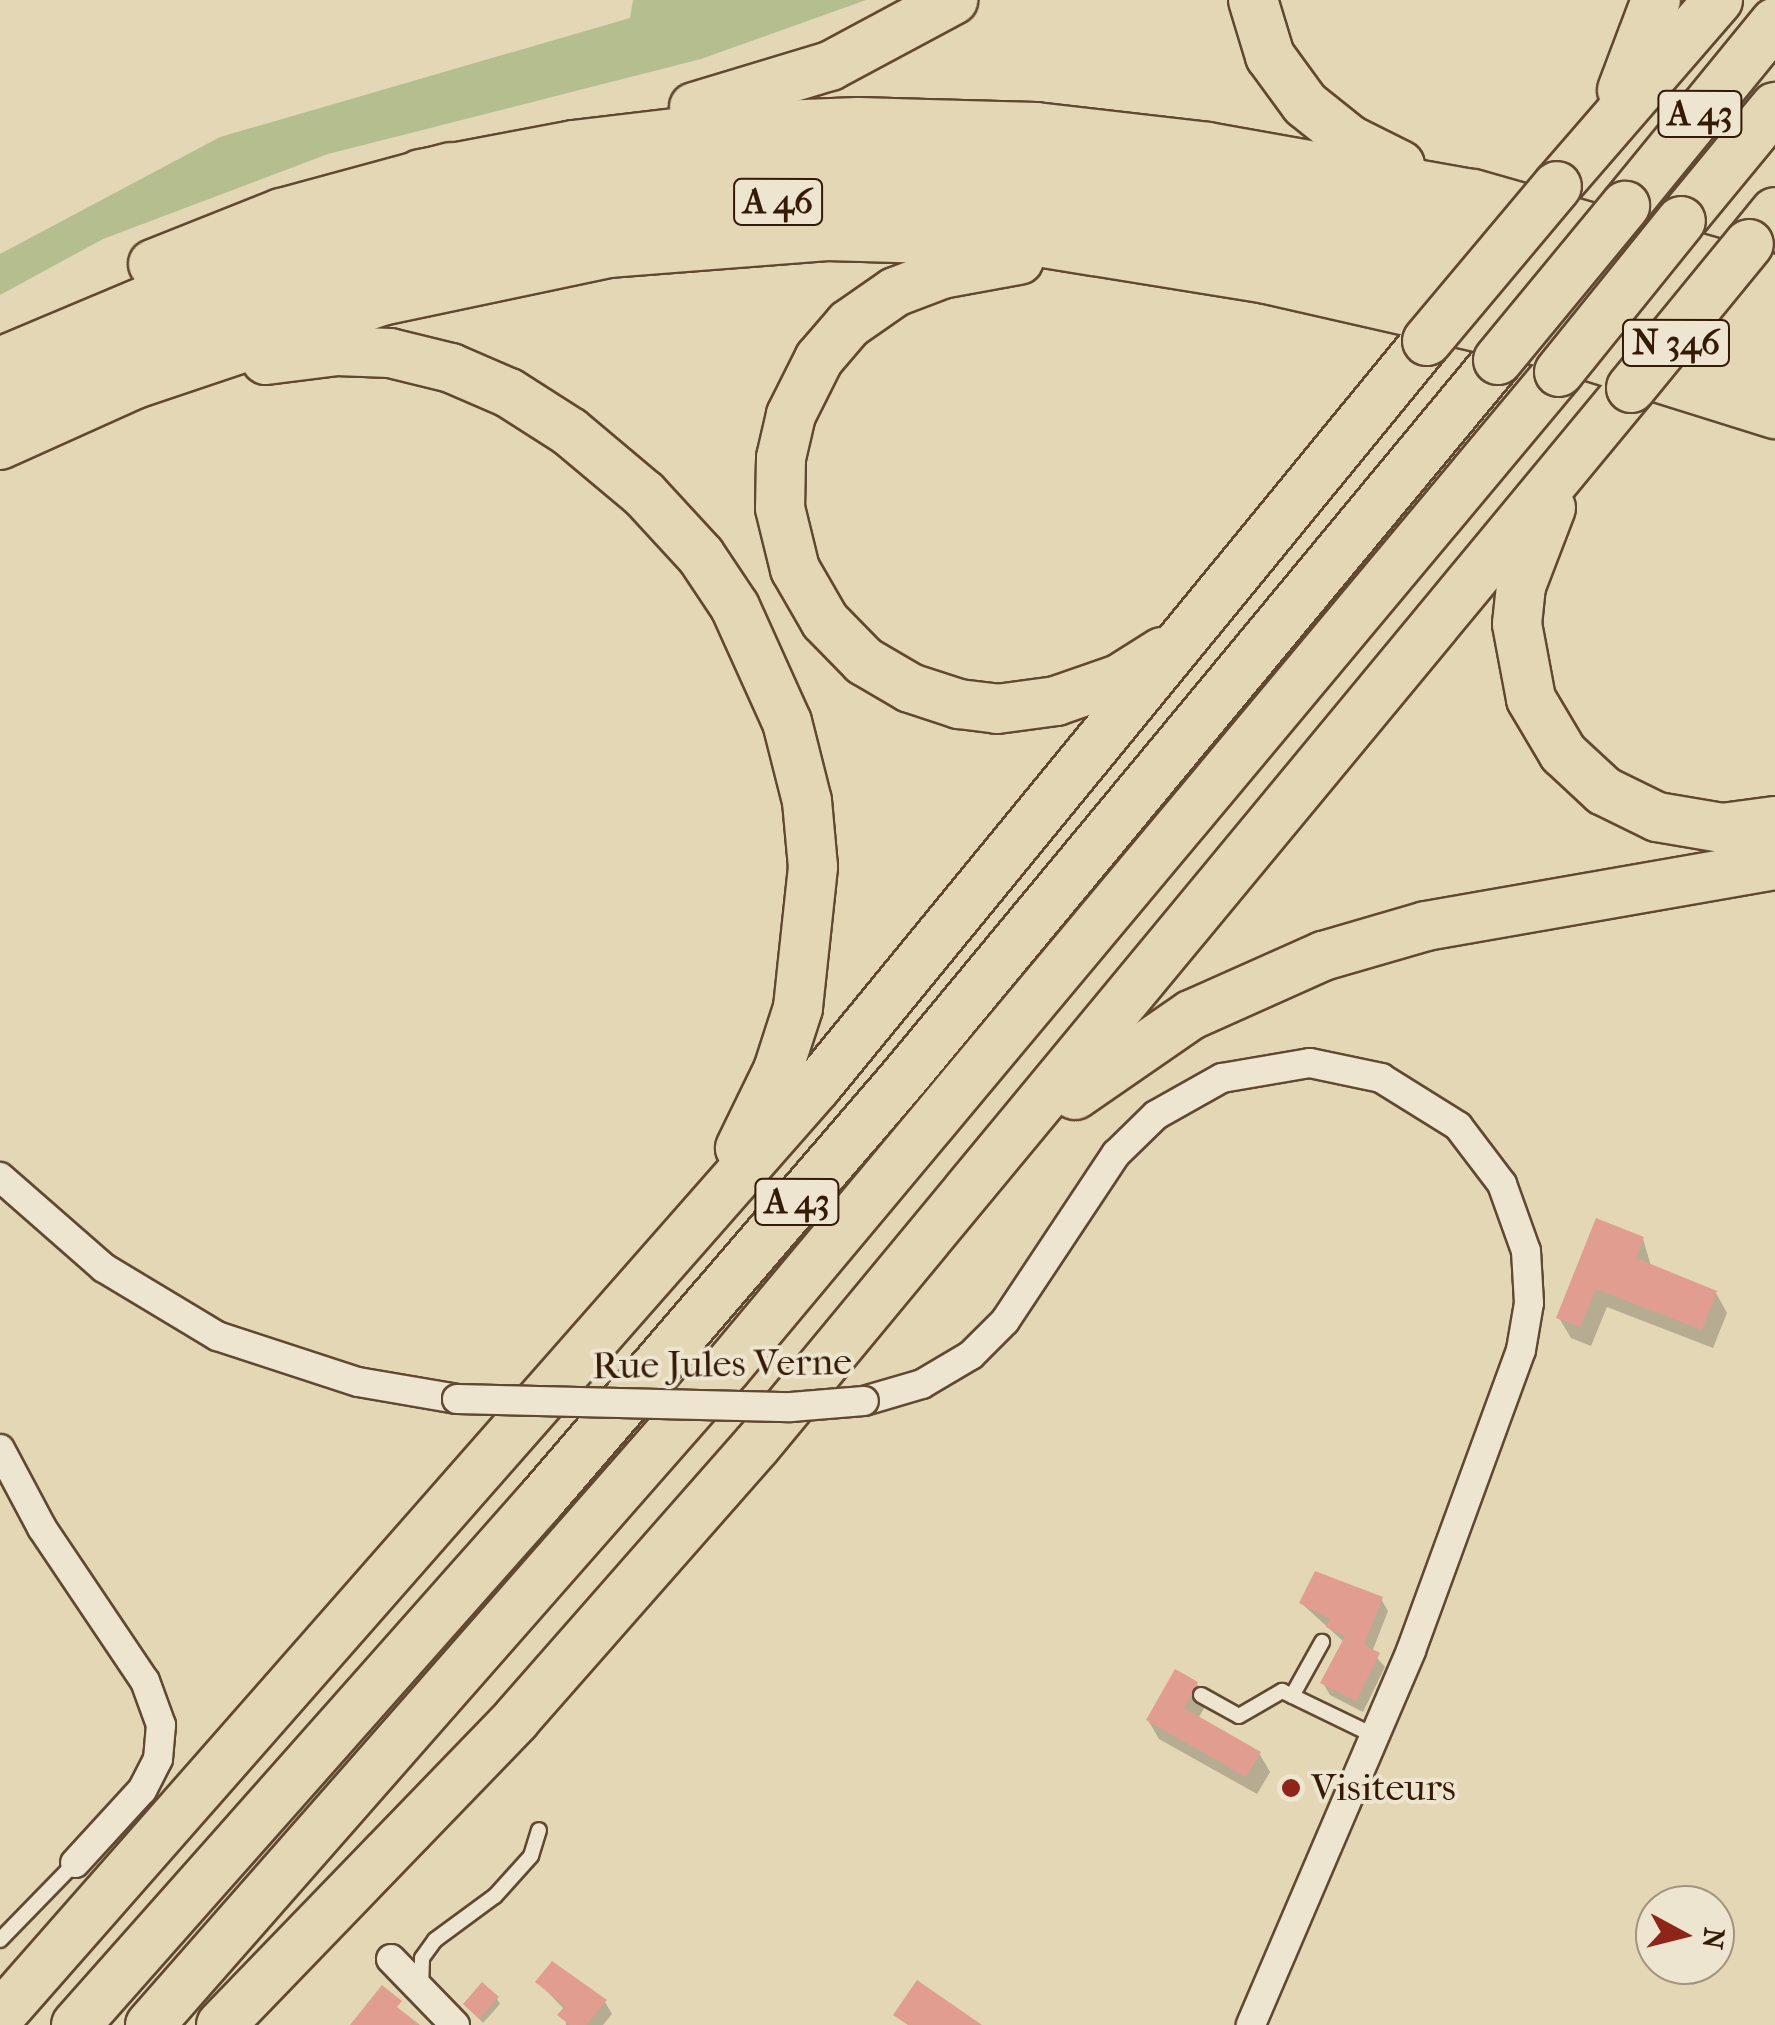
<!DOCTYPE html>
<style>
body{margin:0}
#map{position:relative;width:1775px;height:2025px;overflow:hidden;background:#e4d7b6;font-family:"IM FELL French Canon",serif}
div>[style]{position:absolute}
.green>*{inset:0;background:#b4be8e}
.shadow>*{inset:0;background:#0003}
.building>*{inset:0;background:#e19d90}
.roads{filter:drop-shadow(2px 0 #614931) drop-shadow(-2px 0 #614931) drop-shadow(0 2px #614931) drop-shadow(0 -2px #614931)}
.lane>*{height:14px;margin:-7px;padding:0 7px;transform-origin:7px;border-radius:7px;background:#ede5d0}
.street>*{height:28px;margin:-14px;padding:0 14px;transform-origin:14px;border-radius:14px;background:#ede5d0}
.highway>*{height:48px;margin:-24px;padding:0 24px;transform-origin:24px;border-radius:24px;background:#e4d7b6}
.bridges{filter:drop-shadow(2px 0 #614931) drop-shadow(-2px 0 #614931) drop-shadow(0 2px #614931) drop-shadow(0 -2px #614931)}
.street-bridge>*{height:28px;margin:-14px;padding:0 14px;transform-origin:14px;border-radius:14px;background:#ede5d0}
.highway-bridge>*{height:48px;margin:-24px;padding:0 24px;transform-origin:24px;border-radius:24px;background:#e4d7b6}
.dots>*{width:28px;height:28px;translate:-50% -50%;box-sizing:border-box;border:5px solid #ede5d0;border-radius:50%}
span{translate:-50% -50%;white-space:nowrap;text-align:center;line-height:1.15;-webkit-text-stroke:8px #ede5d0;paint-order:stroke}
.shield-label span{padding:2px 8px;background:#ede5d0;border:2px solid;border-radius:8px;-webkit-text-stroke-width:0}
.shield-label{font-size:35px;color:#351a05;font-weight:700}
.street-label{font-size:38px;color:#351a05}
.poi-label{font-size:38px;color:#351a05}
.left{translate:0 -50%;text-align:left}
.north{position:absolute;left:1635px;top:1885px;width:100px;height:100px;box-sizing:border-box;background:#ede5d0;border:2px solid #a3947f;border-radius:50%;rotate:97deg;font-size:28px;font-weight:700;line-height:40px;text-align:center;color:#351a05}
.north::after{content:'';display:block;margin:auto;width:35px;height:45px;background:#8f2418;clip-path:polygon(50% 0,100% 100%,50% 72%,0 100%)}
</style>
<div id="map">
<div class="green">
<i style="clip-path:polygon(633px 0,866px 0,701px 59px,328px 154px,103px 239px,0 295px,0 254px,220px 137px,630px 18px)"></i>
</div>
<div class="shadow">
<i style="clip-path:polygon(1643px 1239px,1651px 1266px,1716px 1293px,1727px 1313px,1713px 1348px,1607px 1307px,1591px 1346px,1571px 1338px,1559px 1318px)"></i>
<i style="clip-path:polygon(1381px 1599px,1388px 1611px,1372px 1652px,1385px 1667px,1363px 1712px,1330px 1695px,1323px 1683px,1344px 1642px,1301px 1603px)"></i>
<i style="clip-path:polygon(1197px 1684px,1207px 1703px,1198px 1719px,1259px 1753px,1270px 1772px,1257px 1794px,1159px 1739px,1148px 1720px)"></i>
<i style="clip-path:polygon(538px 1982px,605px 2002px,612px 2014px,603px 2025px,566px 2025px,565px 2010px)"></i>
<i style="clip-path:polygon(497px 1999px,500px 2004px,483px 2023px,466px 2004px)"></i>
</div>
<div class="building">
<i style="clip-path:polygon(1596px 1218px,1644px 1237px,1636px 1258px,1717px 1291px,1702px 1330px,1596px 1289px,1580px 1327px,1556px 1318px)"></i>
<i style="clip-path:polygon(1315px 1571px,1383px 1597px,1364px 1645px,1380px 1653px,1356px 1701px,1320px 1683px,1345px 1636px,1326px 1627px,1330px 1619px,1299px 1603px)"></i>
<i style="clip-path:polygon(1175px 1669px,1198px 1682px,1184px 1708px,1261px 1752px,1246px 1777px,1146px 1720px)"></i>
<i style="clip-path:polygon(552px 1961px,607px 2000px,586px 2025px,570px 2025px,557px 2015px,565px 2006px,535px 1982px)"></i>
<i style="clip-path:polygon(917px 1980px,982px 2025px,908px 2025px,893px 2015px)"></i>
<i style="clip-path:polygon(482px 1982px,499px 1997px,479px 2019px,463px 2004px)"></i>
<i style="clip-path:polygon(382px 1985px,402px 2001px,397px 2007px,420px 2025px,350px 2025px)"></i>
</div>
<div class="roads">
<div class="lane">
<i style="left:1201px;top:1695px;width:43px;rotate:28.9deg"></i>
<i style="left:1239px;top:1716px;width:50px;rotate:-30.2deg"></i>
<i style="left:1282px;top:1691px;width:103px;rotate:25.8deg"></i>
<i style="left:1292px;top:1696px;width:62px;rotate:-60.9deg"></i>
<i style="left:0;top:1940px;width:107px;rotate:-45.8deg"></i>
<i style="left:421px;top:1988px;width:30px;rotate:-88deg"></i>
<i style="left:422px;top:1958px;width:22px;rotate:-54deg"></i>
<i style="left:435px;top:1940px;width:74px;rotate:-36.3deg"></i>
<i style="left:495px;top:1896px;width:54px;rotate:-48deg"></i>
<i style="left:531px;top:1856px;width:27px;rotate:-73deg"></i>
</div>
<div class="street">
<i style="left:0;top:1177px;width:138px;rotate:41.2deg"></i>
<i style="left:104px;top:1268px;width:132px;rotate:31deg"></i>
<i style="left:217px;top:1336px;width:148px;rotate:18.1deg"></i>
<i style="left:358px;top:1382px;width:100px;rotate:9.7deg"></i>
<i style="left:864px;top:1401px;width:60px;rotate:-16.3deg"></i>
<i style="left:922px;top:1384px;width:57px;rotate:-30.6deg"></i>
<i style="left:971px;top:1355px;width:48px;rotate:-45deg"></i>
<i style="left:1005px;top:1321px;width:201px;rotate:-56.4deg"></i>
<i style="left:1116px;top:1154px;width:56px;rotate:-44.3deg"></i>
<i style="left:1156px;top:1115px;width:76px;rotate:-29.3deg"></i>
<i style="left:1222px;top:1078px;width:89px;rotate:-9.7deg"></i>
<i style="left:1310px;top:1063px;width:73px;rotate:11.9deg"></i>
<i style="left:1381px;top:1078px;width:91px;rotate:31.9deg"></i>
<i style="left:1458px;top:1126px;width:73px;rotate:52.8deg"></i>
<i style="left:1502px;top:1184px;width:71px;rotate:70.3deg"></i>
<i style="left:1526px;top:1251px;width:52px;rotate:86.7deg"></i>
<i style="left:1529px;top:1303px;width:48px;rotate:99.7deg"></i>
<i style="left:1521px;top:1350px;width:320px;rotate:110.1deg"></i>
<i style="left:1411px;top:1651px;width:407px;rotate:113.2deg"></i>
<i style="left:0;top:1449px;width:89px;rotate:62deg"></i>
<i style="left:42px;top:1528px;width:184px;rotate:56.1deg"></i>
<i style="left:145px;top:1681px;width:47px;rotate:70deg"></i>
<i style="left:161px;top:1725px;width:34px;rotate:95deg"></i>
<i style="left:158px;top:1759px;width:35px;rotate:117deg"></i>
<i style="left:142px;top:1790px;width:99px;rotate:132.5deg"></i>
<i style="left:391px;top:1959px;width:92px;rotate:45.9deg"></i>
</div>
<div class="highway">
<i style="left:1253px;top:0;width:59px;rotate:73.1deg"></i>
<i style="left:1270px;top:56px;width:59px;rotate:53.9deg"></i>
<i style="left:1305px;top:104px;width:58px;rotate:38.7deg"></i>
<i style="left:1350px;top:140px;width:56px;rotate:26.6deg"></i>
<i style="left:1622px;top:90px;width:96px;rotate:-69.3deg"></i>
<i style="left:694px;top:107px;width:142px;rotate:-16.8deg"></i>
<i style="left:830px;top:66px;width:140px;rotate:-28.2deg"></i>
<i style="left:420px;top:174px;width:156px;rotate:-10.7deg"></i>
<i style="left:573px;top:145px;width:155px;rotate:-6.7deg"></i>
<i style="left:727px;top:127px;width:131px;rotate:-2.2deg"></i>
<i style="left:858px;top:122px;width:178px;rotate:1.6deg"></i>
<i style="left:1036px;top:127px;width:173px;rotate:6.6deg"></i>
<i style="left:1208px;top:147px;width:269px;rotate:10.1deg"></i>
<i style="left:1473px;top:194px;width:314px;rotate:15.9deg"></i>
<i style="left:1557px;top:186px;width:246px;rotate:-49.1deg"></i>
<i style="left:1625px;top:206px;width:237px;rotate:-50.8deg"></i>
<i style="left:1681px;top:221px;width:148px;rotate:-50.5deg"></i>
<i style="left:1749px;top:244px;width:41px;rotate:-50.9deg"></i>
<i style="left:1019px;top:260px;width:78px;rotate:169.7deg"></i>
<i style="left:942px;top:274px;width:50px;rotate:159deg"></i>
<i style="left:895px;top:292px;width:56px;rotate:145.2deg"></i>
<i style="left:849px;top:324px;width:46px;rotate:130.6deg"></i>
<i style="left:819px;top:359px;width:63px;rotate:116.6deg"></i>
<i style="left:791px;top:415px;width:44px;rotate:103.1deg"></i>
<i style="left:781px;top:458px;width:50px;rotate:91.1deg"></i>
<i style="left:780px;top:508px;width:63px;rotate:76.2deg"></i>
<i style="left:795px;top:569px;width:60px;rotate:60deg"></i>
<i style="left:825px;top:621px;width:56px;rotate:45.7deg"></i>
<i style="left:864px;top:661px;width:53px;rotate:30.4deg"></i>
<i style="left:910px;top:688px;width:52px;rotate:18.1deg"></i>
<i style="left:959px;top:704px;width:38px;rotate:7deg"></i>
<i style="left:997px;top:709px;width:60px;rotate:-7.7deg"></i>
<i style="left:1056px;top:701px;width:67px;rotate:-19.2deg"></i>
<i style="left:1119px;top:679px;width:51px;rotate:-32.1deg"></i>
<i style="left:153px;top:264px;width:138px;rotate:-21.7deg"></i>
<i style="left:281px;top:213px;width:175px;rotate:-15.2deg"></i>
<i style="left:266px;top:360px;width:72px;rotate:-7.2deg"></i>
<i style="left:337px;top:351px;width:53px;rotate:2.2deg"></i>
<i style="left:390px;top:353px;width:63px;rotate:13.8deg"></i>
<i style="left:451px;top:368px;width:63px;rotate:23.3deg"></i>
<i style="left:509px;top:393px;width:72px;rotate:32.6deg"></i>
<i style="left:570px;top:432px;width:97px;rotate:40deg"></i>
<i style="left:644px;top:494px;width:84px;rotate:47.4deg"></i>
<i style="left:701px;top:556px;width:61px;rotate:56.3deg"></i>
<i style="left:735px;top:607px;width:126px;rotate:65.7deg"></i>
<i style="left:787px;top:722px;width:81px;rotate:75.8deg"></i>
<i style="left:807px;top:801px;width:66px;rotate:84.8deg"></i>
<i style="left:813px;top:867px;width:142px;rotate:96.1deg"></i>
<i style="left:798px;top:1008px;width:65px;rotate:107.9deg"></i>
<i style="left:778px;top:1070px;width:87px;rotate:116deg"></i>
<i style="left:0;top:362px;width:209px;rotate:-22.8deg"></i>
<i style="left:193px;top:281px;width:199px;rotate:-17.5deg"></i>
<i style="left:383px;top:221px;width:197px;rotate:-11.7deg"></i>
<i style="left:576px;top:181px;width:296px;rotate:-4.7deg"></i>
<i style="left:871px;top:157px;width:196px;rotate:2.3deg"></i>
<i style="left:1067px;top:165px;width:203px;rotate:7.9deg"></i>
<i style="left:1268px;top:193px;width:196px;rotate:12.7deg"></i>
<i style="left:1459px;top:236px;width:329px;rotate:16.1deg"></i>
<i style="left:0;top:408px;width:320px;rotate:-21.8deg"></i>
<i style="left:297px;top:289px;width:201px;rotate:-14.7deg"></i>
<i style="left:491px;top:238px;width:196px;rotate:-8.5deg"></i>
<i style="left:685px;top:209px;width:198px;rotate:-2.6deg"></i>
<i style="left:883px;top:200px;width:199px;rotate:3.2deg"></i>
<i style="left:1082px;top:211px;width:199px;rotate:8.7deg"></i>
<i style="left:1279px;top:241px;width:230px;rotate:13.1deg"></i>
<i style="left:1503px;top:293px;width:284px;rotate:16.6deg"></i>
<i style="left:0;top:445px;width:148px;rotate:-24.3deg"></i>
<i style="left:135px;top:384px;width:260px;rotate:-18.6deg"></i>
<i style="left:381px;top:301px;width:232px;rotate:-11.9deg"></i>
<i style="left:608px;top:253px;width:220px;rotate:-4.4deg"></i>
<i style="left:827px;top:236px;width:211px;rotate:1.6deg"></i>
<i style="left:1038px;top:242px;width:231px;rotate:9.2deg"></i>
<i style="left:1266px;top:279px;width:292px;rotate:12.8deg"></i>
<i style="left:1551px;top:344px;width:235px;rotate:17.4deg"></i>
<i style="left:1551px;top:508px;width:84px;rotate:111deg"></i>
<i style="left:1521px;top:586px;width:38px;rotate:96deg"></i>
<i style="left:1517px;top:624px;width:76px;rotate:79.4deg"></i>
<i style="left:1531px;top:699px;width:63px;rotate:59.3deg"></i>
<i style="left:1563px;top:753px;width:56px;rotate:42.8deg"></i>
<i style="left:1604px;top:791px;width:59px;rotate:26.1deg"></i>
<i style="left:1657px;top:817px;width:66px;rotate:9.6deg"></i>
<i style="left:1722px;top:828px;width:53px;rotate:-7.5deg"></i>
<i style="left:1075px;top:1095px;width:141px;rotate:-34.6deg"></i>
<i style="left:1191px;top:1015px;width:145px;rotate:-24.1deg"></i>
<i style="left:1323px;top:956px;width:107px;rotate:-16.2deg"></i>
<i style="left:1426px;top:926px;width:354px;rotate:-9.9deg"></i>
<i style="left:0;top:2016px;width:1238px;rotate:-48.7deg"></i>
<i style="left:817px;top:1086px;width:963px;rotate:-50.69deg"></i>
<i style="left:76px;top:2025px;width:701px;rotate:-48.47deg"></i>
<i style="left:541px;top:1500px;width:562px;rotate:-49.33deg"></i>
<i style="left:907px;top:1074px;width:927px;rotate:-50.38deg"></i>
<i style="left:150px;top:2025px;width:873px;rotate:-48.72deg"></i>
<i style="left:726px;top:1369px;width:1299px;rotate:-50.12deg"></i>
<i style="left:221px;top:2025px;width:426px;rotate:-46deg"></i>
<i style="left:517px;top:1718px;width:363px;rotate:-48.7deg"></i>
<i style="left:757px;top:1445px;width:1372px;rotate:-50.41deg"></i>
</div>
</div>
<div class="bridges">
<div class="street-bridge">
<i style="left:457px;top:1399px;width:334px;rotate:1.4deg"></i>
<i style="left:791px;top:1407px;width:73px;rotate:-4.7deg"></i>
</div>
<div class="highway-bridge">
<i style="left:1427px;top:341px;width:202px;rotate:-50deg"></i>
<i style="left:1498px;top:360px;width:200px;rotate:-50.5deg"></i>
<i style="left:1559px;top:372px;width:194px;rotate:-51.1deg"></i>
<i style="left:1631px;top:388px;width:186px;rotate:-50.7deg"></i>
</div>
</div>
<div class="dots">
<i style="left:1291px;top:1788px;background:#8f2418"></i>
</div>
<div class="shield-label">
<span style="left:1700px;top:114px">A 43</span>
<span style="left:778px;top:202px">A 46</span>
<span style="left:1676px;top:343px">N 346</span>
<span style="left:797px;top:1202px">A 43</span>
</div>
<div class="street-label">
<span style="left:722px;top:1364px;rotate:-1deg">Rue Jules Verne</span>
</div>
<div class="poi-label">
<span class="left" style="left:1311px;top:1788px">Visiteurs</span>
</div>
<div class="north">N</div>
</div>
